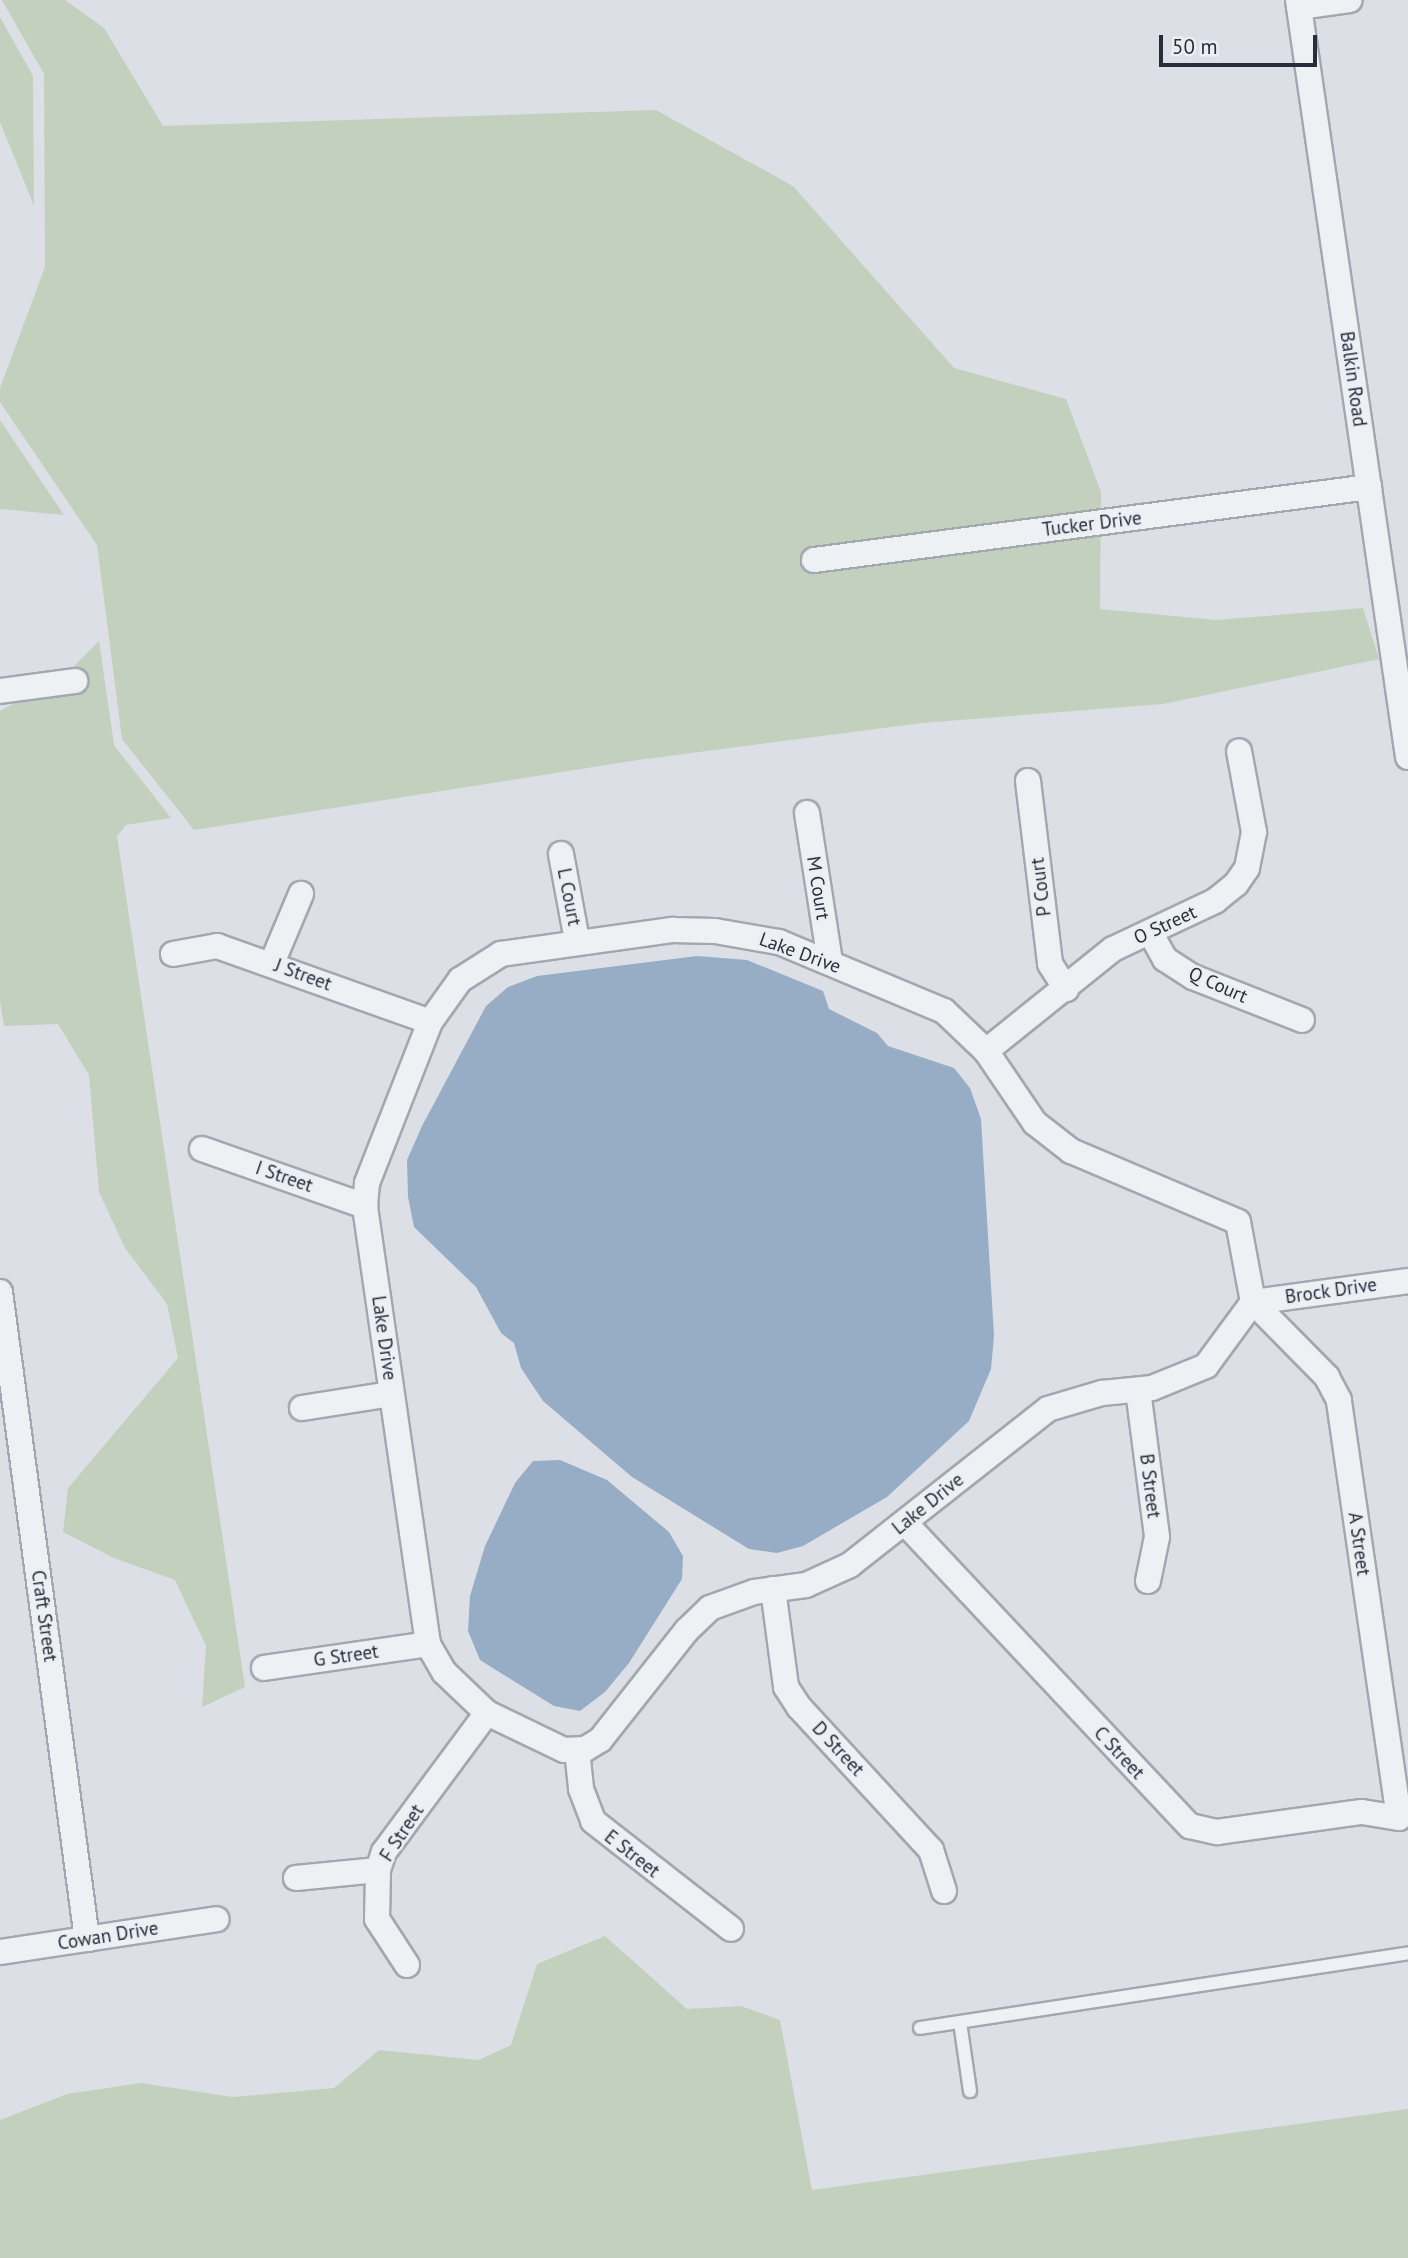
<!DOCTYPE html>
<style>
body{margin:0}
#map{position:relative;width:1408px;height:2258px;overflow:hidden;background:#dce0e6;font-family:"PT Sans",sans-serif}
div>[style]{position:absolute}
.green>*{inset:0;background:#c2d0bd}
.water>*{inset:0;background:#97adc6}
.roads{filter:drop-shadow(2px 0 #a2a7b0) drop-shadow(-2px 0 #a2a7b0) drop-shadow(0 2px #a2a7b0) drop-shadow(0 -2px #a2a7b0)}
.lane>*{height:12px;margin:-6px;padding:0 6px;transform-origin:6px;border-radius:6px;background:#eef1f4}
.street>*{height:24px;margin:-12px;padding:0 12px;transform-origin:12px;border-radius:12px;background:#eef1f4}
span{translate:-50% -50%;white-space:nowrap;text-align:center;line-height:1.15;-webkit-text-stroke:5px #ebeff4;paint-order:stroke}
.street-label{font-size:19px;color:#262e3c}
.scale{position:absolute;left:1159px;top:35px;width:158px;height:32px;box-sizing:border-box;border:4px solid #262e3c;border-top:0;padding-left:9px;font-size:21px;line-height:24px;white-space:nowrap;color:#262e3c;-webkit-text-stroke:5px #ebeff4;paint-order:stroke}
</style>
<div id="map">
<div class="green">
<i style="clip-path:polygon(2px 0,65px 0,104px 28px,163px 126px,656px 110px,793px 186px,954px 368px,1066px 399px,1101px 492px,1100px 609px,1216px 620px,1363px 608px,1379px 659px,1163px 704px,922px 723px,638px 760px,194px 830px,122px 739px,97px 545px,0 402px,0 388px,45px 267px,44px 74px)"></i>
<i style="clip-path:polygon(0 17px,33px 76px,34px 206px,0 122px)"></i>
<i style="clip-path:polygon(0 420px,64px 515px,0 509px)"></i>
<i style="clip-path:polygon(99px 641px,114px 745px,171px 818px,126px 825px,117px 836px,245px 1687px,202px 1707px,206px 1646px,175px 1580px,114px 1558px,63px 1532px,68px 1488px,178px 1358px,167px 1304px,125px 1248px,99px 1192px,89px 1075px,58px 1024px,4px 1026px,0 1001px,0 711px,22px 699px,88px 690px,86px 670px,69px 671px)"></i>
<i style="clip-path:polygon(605px 1936px,687px 2009px,741px 2006px,780px 2020px,812px 2190px,1408px 2109px,1408px 2258px,0 2258px,0 2120px,67px 2094px,141px 2083px,233px 2097px,334px 2088px,379px 2050px,479px 2060px,511px 2045px,537px 1964px)"></i>
</div>
<div class="water">
<i style="clip-path:polygon(697px 956px,747px 960px,823px 991px,829px 1009px,877px 1033px,888px 1046px,954px 1068px,970px 1088px,981px 1119px,994px 1336px,991px 1369px,969px 1421px,887px 1497px,803px 1546px,777px 1553px,749px 1549px,632px 1477px,543px 1401px,521px 1368px,514px 1343px,501px 1333px,476px 1287px,414px 1227px,408px 1197px,407px 1160px,422px 1126px,486px 1006px,508px 987px,537px 976px)"></i>
<i style="clip-path:polygon(560px 1460px,607px 1480px,669px 1532px,683px 1556px,682px 1579px,629px 1663px,605px 1692px,580px 1711px,554px 1706px,480px 1660px,468px 1631px,470px 1596px,485px 1546px,515px 1483px,533px 1461px)"></i>
</div>
<div class="roads">
<div class="lane">
<i style="left:960px;top:2022px;width:70px;rotate:81.8deg"></i>
<i style="left:920px;top:2028px;width:494px;rotate:-8.7deg"></i>
</div>
<div class="street">
<i style="left:1298px;top:0;width:765px;rotate:81.73deg"></i>
<i style="left:1299px;top:7px;width:51px;rotate:-7.8deg"></i>
<i style="left:814px;top:560px;width:560px;rotate:-7.49deg"></i>
<i style="left:0;top:691px;width:76px;rotate:-7.6deg"></i>
<i style="left:1028px;top:781px;width:184px;rotate:83.1deg"></i>
<i style="left:1050px;top:964px;width:30px;rotate:57deg"></i>
<i style="left:807px;top:813px;width:151px;rotate:81.2deg"></i>
<i style="left:561px;top:854px;width:87px;rotate:79.5deg"></i>
<i style="left:672px;top:930px;width:43px;rotate:1.3deg"></i>
<i style="left:715px;top:931px;width:65px;rotate:9.8deg"></i>
<i style="left:779px;top:942px;width:179px;rotate:22.7deg"></i>
<i style="left:944px;top:1011px;width:58px;rotate:43.6deg"></i>
<i style="left:986px;top:1051px;width:87px;rotate:55.8deg"></i>
<i style="left:1035px;top:1123px;width:46px;rotate:37.9deg"></i>
<i style="left:1071px;top:1151px;width:181px;rotate:23deg"></i>
<i style="left:1238px;top:1222px;width:81px;rotate:79.4deg"></i>
<i style="left:1253px;top:1302px;width:79px;rotate:126.3deg"></i>
<i style="left:1206px;top:1366px;width:58px;rotate:157.8deg"></i>
<i style="left:1152px;top:1388px;width:50px;rotate:174.3deg"></i>
<i style="left:1102px;top:1393px;width:56px;rotate:163.5deg"></i>
<i style="left:1048px;top:1409px;width:252px;rotate:141.8deg"></i>
<i style="left:850px;top:1565px;width:48px;rotate:155.6deg"></i>
<i style="left:806px;top:1585px;width:52px;rotate:172.3deg"></i>
<i style="left:754px;top:1592px;width:47px;rotate:160deg"></i>
<i style="left:710px;top:1608px;width:32px;rotate:136deg"></i>
<i style="left:687px;top:1630px;width:140px;rotate:128.3deg"></i>
<i style="left:600px;top:1740px;width:17px;rotate:149deg"></i>
<i style="left:585px;top:1749px;width:21px;rotate:177deg"></i>
<i style="left:564px;top:1750px;width:85px;rotate:-154.3deg"></i>
<i style="left:487px;top:1713px;width:59px;rotate:-136.4deg"></i>
<i style="left:444px;top:1672px;width:32px;rotate:-120deg"></i>
<i style="left:428px;top:1644px;width:443px;rotate:-98.2deg"></i>
<i style="left:365px;top:1206px;width:23px;rotate:-85deg"></i>
<i style="left:367px;top:1183px;width:173px;rotate:-68.6deg"></i>
<i style="left:430px;top:1022px;width:52px;rotate:-54.5deg"></i>
<i style="left:460px;top:980px;width:49px;rotate:-32.4deg"></i>
<i style="left:501px;top:954px;width:173px;rotate:-8deg"></i>
<i style="left:1150px;top:932px;width:31px;rotate:61deg"></i>
<i style="left:1165px;top:959px;width:33px;rotate:33deg"></i>
<i style="left:1193px;top:977px;width:117px;rotate:21.5deg"></i>
<i style="left:173px;top:954px;width:45px;rotate:-10.3deg"></i>
<i style="left:217px;top:946px;width:226px;rotate:19.6deg"></i>
<i style="left:272px;top:963px;width:75px;rotate:-67.2deg"></i>
<i style="left:986px;top:1051px;width:163px;rotate:-38.8deg"></i>
<i style="left:1113px;top:949px;width:113px;rotate:-25.2deg"></i>
<i style="left:1215px;top:901px;width:27px;rotate:-39deg"></i>
<i style="left:1236px;top:884px;width:19px;rotate:-55deg"></i>
<i style="left:1247px;top:868px;width:37px;rotate:-79deg"></i>
<i style="left:1254px;top:832px;width:82px;rotate:-100.5deg"></i>
<i style="left:202px;top:1149px;width:173px;rotate:19.3deg"></i>
<i style="left:0;top:1292px;width:653px;rotate:82.34deg"></i>
<i style="left:1253px;top:1302px;width:156px;rotate:-7.7deg"></i>
<i style="left:1138px;top:1390px;width:148px;rotate:82.6deg"></i>
<i style="left:1157px;top:1537px;width:45px;rotate:101.6deg"></i>
<i style="left:302px;top:1408px;width:90px;rotate:-8.9deg"></i>
<i style="left:905px;top:1523px;width:416px;rotate:46.8deg"></i>
<i style="left:1190px;top:1826px;width:28px;rotate:13deg"></i>
<i style="left:1217px;top:1832px;width:146px;rotate:-7.9deg"></i>
<i style="left:1362px;top:1812px;width:37px;rotate:9deg"></i>
<i style="left:1399px;top:1818px;width:422px;rotate:-98.2deg"></i>
<i style="left:1339px;top:1400px;width:26px;rotate:-118deg"></i>
<i style="left:1327px;top:1377px;width:105px;rotate:-134.6deg"></i>
<i style="left:773px;top:1589px;width:99px;rotate:82.4deg"></i>
<i style="left:786px;top:1687px;width:24px;rotate:57deg"></i>
<i style="left:799px;top:1707px;width:195px;rotate:47.3deg"></i>
<i style="left:931px;top:1850px;width:43px;rotate:72.4deg"></i>
<i style="left:264px;top:1668px;width:166px;rotate:-8.3deg"></i>
<i style="left:577px;top:1750px;width:39px;rotate:84deg"></i>
<i style="left:581px;top:1789px;width:34px;rotate:69deg"></i>
<i style="left:593px;top:1821px;width:175px;rotate:38deg"></i>
<i style="left:296px;top:1878px;width:82px;rotate:-5.6deg"></i>
<i style="left:0;top:1952px;width:219px;rotate:-8.6deg"></i>
<i style="left:407px;top:1965px;width:55px;rotate:-123.1deg"></i>
<i style="left:377px;top:1919px;width:49px;rotate:-88.8deg"></i>
<i style="left:378px;top:1870px;width:19px;rotate:-72deg"></i>
<i style="left:384px;top:1852px;width:173px;rotate:-53.5deg"></i>
</div>
</div>
<div class="street-label">
<span style="left:1353px;top:379px;rotate:82deg">Balkin Road</span>
<span style="left:1092px;top:524px;rotate:-7deg">Tucker Drive</span>
<span style="left:1041px;top:887px;rotate:-97deg">P Court</span>
<span style="left:818px;top:888px;rotate:81deg">M Court</span>
<span style="left:569px;top:897px;rotate:79deg">L Court</span>
<span style="left:1165px;top:925px;rotate:-25deg">O Street</span>
<span style="left:800px;top:953px;rotate:20deg">Lake Drive</span>
<span style="left:303px;top:975px;rotate:20deg">J Street</span>
<span style="left:1218px;top:985px;rotate:24deg">Q Court</span>
<span style="left:284px;top:1177px;rotate:19deg">I Street</span>
<span style="left:1331px;top:1291px;rotate:-8deg">Brock Drive</span>
<span style="left:384px;top:1338px;rotate:82deg">Lake Drive</span>
<span style="left:1150px;top:1486px;rotate:83deg">B Street</span>
<span style="left:928px;top:1504px;rotate:-39deg">Lake Drive</span>
<span style="left:1359px;top:1544px;rotate:82deg">A Street</span>
<span style="left:44px;top:1616px;rotate:82deg">Craft Street</span>
<span style="left:346px;top:1656px;rotate:-8deg">G Street</span>
<span style="left:838px;top:1749px;rotate:47deg">D Street</span>
<span style="left:1119px;top:1753px;rotate:47deg">C Street</span>
<span style="left:402px;top:1833px;rotate:-57deg">F Street</span>
<span style="left:632px;top:1854px;rotate:38deg">E Street</span>
<span style="left:108px;top:1936px;rotate:-9deg">Cowan Drive</span>
</div>
<div class="scale">50 m</div>
</div>
